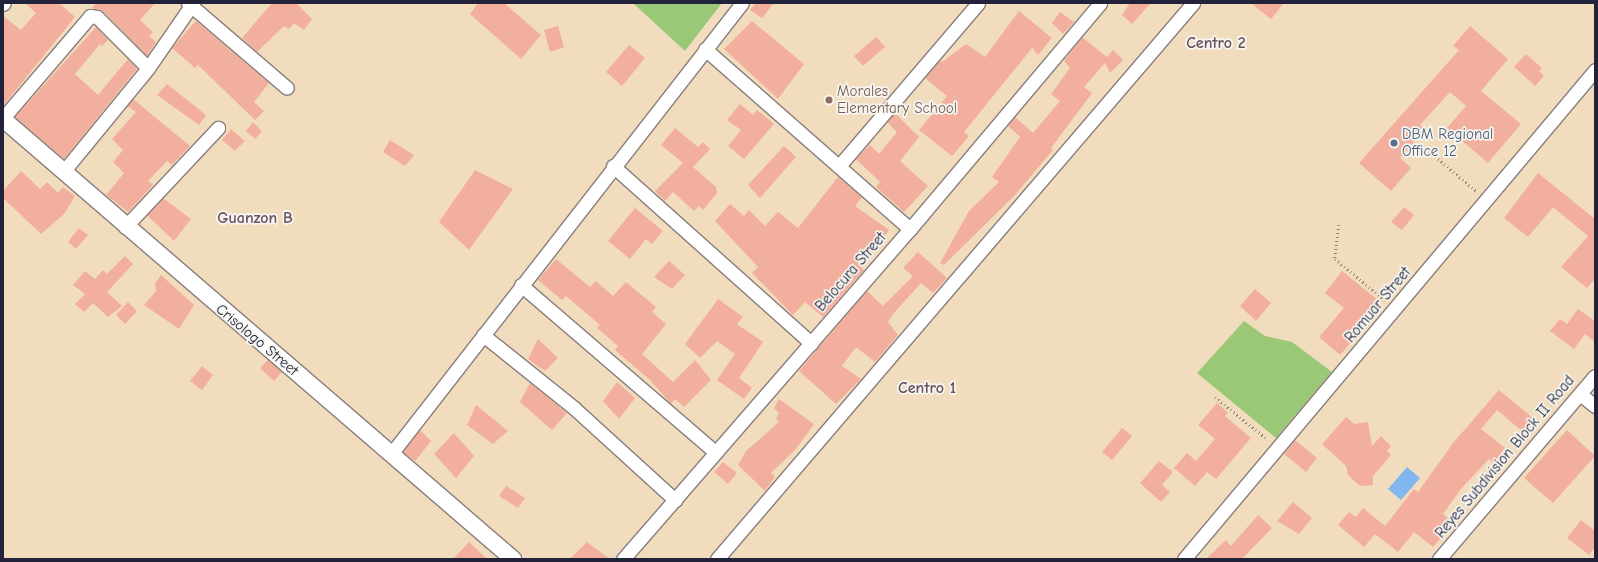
<!DOCTYPE html>
<style>
body{margin:0}
#map{position:relative;width:1598px;height:562px;overflow:hidden;background:#f2dcbe;font-family:"Comic Neue",sans-serif}
div>[style]{position:absolute}
.green>*{inset:0;background:#9bc876}
.water>*{inset:0;background:#82b6f0}
.building>*{inset:0;background:#f3af9e}
.path>*{height:2.5px;margin-top:-1.25px;transform-origin:0;background:repeating-linear-gradient(90deg,#8a7f7c 0 1px,transparent 0 4px)}
.roads{filter:drop-shadow(1px 0 #8a7f7c) drop-shadow(-1px 0 #8a7f7c) drop-shadow(0 1px #8a7f7c) drop-shadow(0 -1px #8a7f7c)}
.minor>*{height:13px;margin:-6.5px;padding:0 6.5px;transform-origin:6.5px;border-radius:6.5px;background:#fff}
.tertiary>*{height:16px;margin:-8px;padding:0 8px;transform-origin:8px;border-radius:8px;background:#fff}
.dots>*{width:11px;height:11px;translate:-50% -50%;box-sizing:border-box;border:2px solid #f6f6f2;border-radius:50%}
span{translate:-50% -50%;white-space:nowrap;text-align:center;line-height:1.15;-webkit-text-stroke:3.5px #f6f6f2;paint-order:stroke}
.education-label{font-size:15px;color:#785e54}
.left{translate:0 -50%;text-align:left}
.service-label{font-size:15px;color:#4e5e75}
.street-label{font-size:15px;color:#22223b}
.neighbourhood-label{font-size:16px;color:#6b535e;font-weight:700}
.frame{position:absolute;inset:0;border:4px solid #22223b;pointer-events:none}
</style>
<div id="map">
<div class="green">
<i style="clip-path:polygon(633px 3px,722px 3px,685px 51px)"></i>
<i style="clip-path:polygon(1244px 321px,1265px 336px,1292px 342px,1332px 372px,1276px 438px,1197px 373px)"></i>
</div>
<div class="water">
<i style="clip-path:polygon(1407px 467px,1420px 478px,1401px 500px,1388px 489px)"></i>
</div>
<div class="building">
<i style="clip-path:polygon(25px 3px,59px 3px,75px 17px,3px 106px,3px 16px,21px 30px,36px 13px)"></i>
<i style="clip-path:polygon(96px 3px,155px 3px,140px 20px,153px 32px,149px 36px,156px 42px,147px 56px,103px 11px,92px 8px)"></i>
<i style="clip-path:polygon(272px 3px,296px 3px,312px 19px,304px 30px,294px 23px,289px 29px,284px 26px,257px 52px,242px 38px)"></i>
<i style="clip-path:polygon(478px 3px,504px 3px,541px 35px,521px 59px,470px 14px)"></i>
<i style="clip-path:polygon(756px 3px,774px 3px,762px 18px,750px 10px)"></i>
<i style="clip-path:polygon(1130px 3px,1151px 3px,1132px 24px,1122px 15px)"></i>
<i style="clip-path:polygon(1251px 3px,1284px 3px,1271px 19px)"></i>
<i style="clip-path:polygon(1019px 11px,1052px 38px,1038px 55px,1032px 48px,964px 132px,969px 136px,952px 156px,919px 130px,947px 96px,925px 78px,940px 60px,942px 62px,966px 44px,985px 57px)"></i>
<i style="clip-path:polygon(1060px 12px,1074px 22px,1063px 34px,1052px 23px)"></i>
<i style="clip-path:polygon(196px 21px,269px 83px,254px 102px,264px 111px,255px 120px,198px 65px,195px 68px,172px 48px)"></i>
<i style="clip-path:polygon(752px 21px,804px 64px,778px 99px,724px 49px)"></i>
<i style="clip-path:polygon(558px 26px,564px 47px,550px 52px,544px 30px)"></i>
<i style="clip-path:polygon(1470px 26px,1508px 59px,1481px 91px,1521px 124px,1488px 163px,1447px 128px,1466px 106px,1450px 92px,1420px 125px,1425px 129px,1400px 158px,1411px 168px,1391px 191px,1359px 163px,1459px 50px,1453px 46px)"></i>
<i style="clip-path:polygon(96px 27px,108px 40px,102px 46px,100px 44px,75px 74px,98px 95px,128px 59px,137px 69px,64px 159px,15px 117px)"></i>
<i style="clip-path:polygon(876px 37px,885px 47px,863px 66px,854px 56px)"></i>
<i style="clip-path:polygon(1082px 37px,1107px 57px,1113px 50px,1123px 60px,1110px 73px,1105px 63px,1084px 87px,1092px 93px,1051px 148px,1053px 150px,1015px 195px,944px 265px,940px 263px,969px 211px,999px 182px,992px 177px,1020px 137px,1008px 126px,1015px 117px,1033px 133px,1060px 101px,1051px 94px,1070px 68px,1064px 61px)"></i>
<i style="clip-path:polygon(629px 45px,645px 58px,622px 86px,606px 72px)"></i>
<i style="clip-path:polygon(1526px 54px,1542px 68px,1539px 71px,1544px 76px,1535px 86px,1514px 67px)"></i>
<i style="clip-path:polygon(167px 84px,206px 115px,199px 125px,157px 95px)"></i>
<i style="clip-path:polygon(133px 99px,190px 146px,172px 165px,167px 161px,148px 181px,153px 185px,128px 212px,106px 195px,124px 173px,113px 162px,123px 150px,112px 139px,136px 112px,127px 106px)"></i>
<i style="clip-path:polygon(740px 104px,753px 115px,757px 110px,774px 124px,744px 159px,728px 146px,741px 130px,727px 120px)"></i>
<i style="clip-path:polygon(895px 113px,919px 137px,900px 161px,928px 186px,904px 212px,876px 187px,880px 182px,856px 159px,870px 145px,879px 154px,897px 132px,887px 122px)"></i>
<i style="clip-path:polygon(253px 122px,262px 131px,255px 139px,246px 131px)"></i>
<i style="clip-path:polygon(675px 128px,698px 147px,703px 142px,710px 149px,693px 167px,716px 187px,717px 193px,703px 210px,699px 206px,694px 211px,673px 192px,665px 201px,655px 191px,683px 163px,661px 145px)"></i>
<i style="clip-path:polygon(231px 129px,245px 141px,235px 151px,222px 140px)"></i>
<i style="clip-path:polygon(390px 140px,414px 155px,405px 166px,383px 152px)"></i>
<i style="clip-path:polygon(784px 146px,796px 157px,760px 198px,748px 185px)"></i>
<i style="clip-path:polygon(475px 170px,513px 189px,469px 250px,439px 222px)"></i>
<i style="clip-path:polygon(21px 171px,40px 189px,47px 182px,58px 193px,63px 187px,75px 196px,64px 214px,41px 234px,3px 198px,3px 191px)"></i>
<i style="clip-path:polygon(1538px 173px,1595px 219px,1595px 279px,1587px 288px,1561px 267px,1588px 236px,1553px 207px,1528px 237px,1504px 218px)"></i>
<i style="clip-path:polygon(838px 177px,862px 197px,855px 206px,889px 230px,860px 266px,864px 270px,823px 317px,805px 302px,793px 315px,752px 273px,758px 267px,715px 221px,730px 204px,744px 216px,749px 210px,765px 226px,778px 212px,798px 228px)"></i>
<i style="clip-path:polygon(163px 198px,191px 219px,174px 241px,147px 215px)"></i>
<i style="clip-path:polygon(1404px 207px,1414px 215px,1402px 230px,1391px 222px)"></i>
<i style="clip-path:polygon(635px 208px,663px 231px,652px 244px,646px 239px,630px 259px,608px 241px)"></i>
<i style="clip-path:polygon(79px 228px,88px 235px,76px 249px,68px 242px)"></i>
<i style="clip-path:polygon(918px 252px,947px 278px,933px 293px,921px 283px,893px 314px,888px 322px,898px 335px,875px 362px,856px 347px,842px 366px,861px 379px,836px 404px,799px 371px,867px 291px,883px 306px,913px 276px,903px 268px)"></i>
<i style="clip-path:polygon(125px 256px,133px 264px,107px 292px,122px 306px,108px 317px,93px 303px,84px 312px,75px 304px,85px 294px,73px 285px,85px 271px,95px 279px,103px 270px,107px 274px)"></i>
<i style="clip-path:polygon(556px 259px,590px 287px,596px 281px,613px 296px,626px 282px,656px 307px,652px 312px,666px 324px,642px 354px,673px 382px,695px 360px,711px 380px,684px 407px,675px 399px,671px 404px,650px 380px,615px 350px,618px 346px,597px 328px,600px 325px,566px 296px,562px 300px,538px 280px)"></i>
<i style="clip-path:polygon(669px 261px,685px 275px,672px 289px,654px 277px)"></i>
<i style="clip-path:polygon(1342px 271px,1379px 301px,1357px 328px,1361px 331px,1340px 355px,1319px 337px,1344px 308px,1325px 293px)"></i>
<i style="clip-path:polygon(161px 275px,194px 305px,179px 329px,144px 305px,156px 291px,155px 284px)"></i>
<i style="clip-path:polygon(1255px 289px,1271px 303px,1256px 321px,1240px 306px)"></i>
<i style="clip-path:polygon(718px 299px,743px 317px,737px 324px,763px 342px,739px 378px,752px 388px,744px 399px,717px 380px,735px 354px,717px 341px,700px 358px,685px 344px)"></i>
<i style="clip-path:polygon(128px 302px,137px 311px,125px 324px,116px 315px)"></i>
<i style="clip-path:polygon(1578px 309px,1595px 321px,1595px 342px,1585px 334px,1574px 349px,1550px 331px,1560px 319px,1567px 324px)"></i>
<i style="clip-path:polygon(538px 339px,558px 358px,545px 371px,528px 359px)"></i>
<i style="clip-path:polygon(268px 360px,282px 372px,274px 381px,260px 368px)"></i>
<i style="clip-path:polygon(202px 366px,213px 375px,202px 390px,190px 381px)"></i>
<i style="clip-path:polygon(617px 382px,635px 398px,619px 419px,603px 401px)"></i>
<i style="clip-path:polygon(530px 383px,567px 413px,552px 430px,520px 402px)"></i>
<i style="clip-path:polygon(1499px 390px,1533px 418px,1522px 431px,1497px 410px,1481px 429px,1505px 448px,1494px 463px,1489px 459px,1461px 489px,1443px 514px,1454px 523px,1433px 547px,1414px 532px,1398px 552px,1375px 534px,1364px 547px,1338px 525px,1349px 512px,1356px 517px,1363px 508px,1385px 526px,1414px 489px,1418px 492px,1453px 443px)"></i>
<i style="clip-path:polygon(779px 399px,814px 424px,796px 449px,771px 473px,775px 476px,765px 491px,738px 465px,746px 451px,779px 422px,776px 419px,779px 413px,774px 408px)"></i>
<i style="clip-path:polygon(1217px 403px,1228px 413px,1225px 416px,1251px 438px,1216px 479px,1207px 472px,1195px 486px,1174px 468px,1187px 453px,1196px 461px,1215px 439px,1198px 425px)"></i>
<i style="clip-path:polygon(476px 405px,508px 431px,493px 444px,467px 425px)"></i>
<i style="clip-path:polygon(1346px 417px,1354px 424px,1368px 422px,1372px 446px,1381px 436px,1391px 446px,1387px 451px,1391px 455px,1373px 476px,1373px 485px,1360px 486px,1348px 475px,1346px 466px,1322px 444px)"></i>
<i style="clip-path:polygon(1122px 428px,1132px 436px,1112px 460px,1102px 452px)"></i>
<i style="clip-path:polygon(420px 430px,431px 441px,415px 461px,403px 452px)"></i>
<i style="clip-path:polygon(1567px 430px,1595px 456px,1553px 503px,1524px 478px)"></i>
<i style="clip-path:polygon(454px 433px,474px 456px,456px 478px,434px 454px)"></i>
<i style="clip-path:polygon(1295px 440px,1317px 458px,1306px 472px,1284px 454px)"></i>
<i style="clip-path:polygon(1159px 461px,1173px 472px,1162px 485px,1170px 492px,1161px 502px,1140px 483px)"></i>
<i style="clip-path:polygon(723px 462px,737px 473px,728px 484px,714px 472px)"></i>
<i style="clip-path:polygon(506px 486px,525px 498px,518px 508px,499px 496px)"></i>
<i style="clip-path:polygon(1293px 502px,1312px 518px,1299px 534px,1277px 521px)"></i>
<i style="clip-path:polygon(1258px 515px,1272px 528px,1242px 559px,1206px 559px,1226px 540px,1231px 546px)"></i>
<i style="clip-path:polygon(1581px 520px,1595px 531px,1595px 547px,1589px 555px,1567px 538px)"></i>
<i style="clip-path:polygon(469px 542px,487px 559px,453px 559px)"></i>
<i style="clip-path:polygon(587px 542px,610px 559px,570px 559px)"></i>
</div>
<div class="path">
<i style="left:1429px;top:151px;width:62px;rotate:40.4deg"></i>
<i style="left:1339px;top:225px;width:34px;rotate:97deg"></i>
<i style="left:1335px;top:259px;width:65px;rotate:39.4deg"></i>
<i style="left:1215px;top:397px;width:67px;rotate:38.9deg"></i>
</div>
<div class="roads">
<div class="minor">
<i style="left:188px;top:3px;width:130px;rotate:40.6deg"></i>
<i style="left:3px;top:4px;width:1px;rotate:-45deg"></i>
<i style="left:705px;top:49px;width:273px;rotate:41.3deg"></i>
<i style="left:3px;top:118px;width:134px;rotate:-49.5deg"></i>
<i style="left:90px;top:16px;width:7px;rotate:8deg"></i>
<i style="left:97px;top:17px;width:72px;rotate:45deg"></i>
<i style="left:613px;top:166px;width:266px;rotate:41.8deg"></i>
<i style="left:839px;top:166px;width:214px;rotate:-49.5deg"></i>
<i style="left:63px;top:172px;width:134px;rotate:-50.7deg"></i>
<i style="left:148px;top:68px;width:79px;rotate:-55.3deg"></i>
<i style="left:125px;top:227px;width:136px;rotate:-46.8deg"></i>
<i style="left:521px;top:285px;width:257px;rotate:40.7deg"></i>
<i style="left:483px;top:335px;width:117px;rotate:38.7deg"></i>
<i style="left:574px;top:408px;width:137px;rotate:42.3deg"></i>
<i style="left:1580px;top:394px;width:19px;rotate:39deg"></i>
<i style="left:391px;top:454px;width:571px;rotate:-52.11deg"></i>
<i style="left:623px;top:559px;width:437px;rotate:-49deg"></i>
<i style="left:910px;top:229px;width:295px;rotate:-49.9deg"></i>
<i style="left:717px;top:559px;width:732px;rotate:-49.43deg"></i>
<i style="left:1184px;top:559px;width:639px;rotate:-49.95deg"></i>
<i style="left:1439px;top:559px;width:240px;rotate:-49.6deg"></i>
</div>
<div class="tertiary">
<i style="left:3px;top:119px;width:674px;rotate:40.79deg"></i>
</div>
</div>
<div class="dots">
<i style="left:829px;top:100px;background:#8d6e63"></i>
<i style="left:1394px;top:143px;background:#5c6f8a"></i>
</div>
<div class="education-label">
<span class="left" style="left:837px;top:100px">Morales<br>Elementary School</span>
</div>
<div class="service-label">
<span class="left" style="left:1402px;top:143px">DBM Regional<br>Office 12</span>
</div>
<div class="street-label">
<span style="left:851px;top:272px;rotate:-49deg">Belocura Street</span>
<span style="left:1378px;top:305px;rotate:-50deg">Romuar Street</span>
<span style="left:257px;top:340px;rotate:40deg">Crisologo Street</span>
<span style="left:1505px;top:457px;rotate:-50deg">Reyes Subdivision Block II Road</span>
</div>
<div class="neighbourhood-label">
<span style="left:1216px;top:43px">Centro 2</span>
<span style="left:255px;top:218px">Guanzon B</span>
<span style="left:927px;top:388px">Centro 1</span>
</div>
<div class="frame"></div>
</div>
